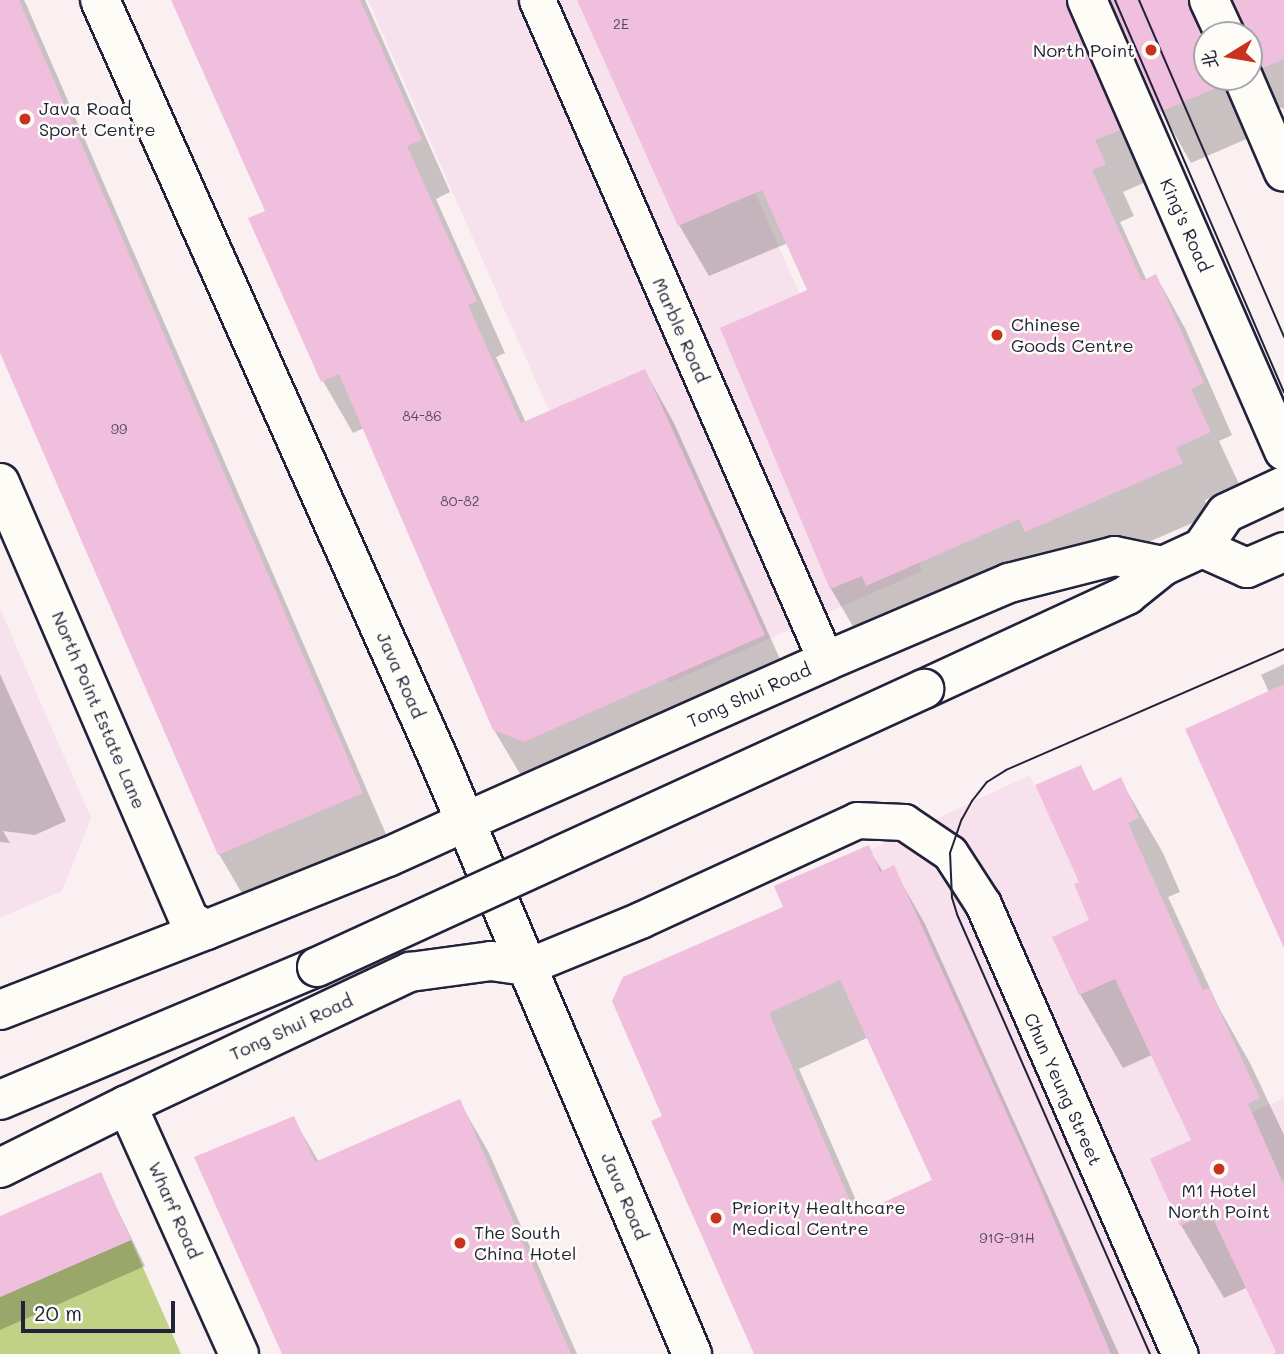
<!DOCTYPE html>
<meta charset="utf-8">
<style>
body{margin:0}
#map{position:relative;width:1284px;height:1354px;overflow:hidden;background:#faf0f2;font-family:Mali,"LXGW WenKai TC",sans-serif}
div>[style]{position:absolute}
.built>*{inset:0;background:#f7e1ec}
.green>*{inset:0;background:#c1d186}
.shadow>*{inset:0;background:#0003}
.building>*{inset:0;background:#f0bfde}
.roads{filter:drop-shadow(2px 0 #22223b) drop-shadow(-2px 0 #22223b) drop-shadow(0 2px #22223b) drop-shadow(0 -2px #22223b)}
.pedestrian>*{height:35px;margin:-17.5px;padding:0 17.5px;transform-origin:17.5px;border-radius:17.5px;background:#fdfcf7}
.minor>*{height:38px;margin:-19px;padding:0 19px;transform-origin:19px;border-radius:19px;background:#fdfcf7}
.tertiary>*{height:38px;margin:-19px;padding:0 19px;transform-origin:19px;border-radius:19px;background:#fdfcf7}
.secondary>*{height:38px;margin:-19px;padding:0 19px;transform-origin:19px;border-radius:19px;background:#fdfcf7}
.motorway>*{height:38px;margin:-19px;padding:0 19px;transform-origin:19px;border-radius:19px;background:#fdfcf7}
.tram>*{height:2px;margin:-1px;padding:0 1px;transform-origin:1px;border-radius:1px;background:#22223b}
.bridges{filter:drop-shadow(2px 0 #22223b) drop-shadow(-2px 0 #22223b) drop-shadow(0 2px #22223b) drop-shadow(0 -2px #22223b)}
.motorway-bridge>*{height:38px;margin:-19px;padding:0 19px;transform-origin:19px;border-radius:19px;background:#fdfcf7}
.dots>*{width:19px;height:19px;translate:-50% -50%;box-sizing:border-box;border:4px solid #fdfcf7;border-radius:50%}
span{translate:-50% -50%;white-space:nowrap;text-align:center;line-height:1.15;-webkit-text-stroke:5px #fdfcf7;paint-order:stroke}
.number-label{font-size:14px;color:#564964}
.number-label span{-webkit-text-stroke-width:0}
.poi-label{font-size:18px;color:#22223b}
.right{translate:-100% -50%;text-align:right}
.left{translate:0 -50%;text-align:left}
.street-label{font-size:18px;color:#22223b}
.north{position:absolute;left:1193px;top:21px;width:70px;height:70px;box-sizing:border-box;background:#fdfcf7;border:2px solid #a5a5ac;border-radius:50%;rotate:259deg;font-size:19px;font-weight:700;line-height:28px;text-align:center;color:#22223b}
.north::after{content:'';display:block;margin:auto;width:24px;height:32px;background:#c8321e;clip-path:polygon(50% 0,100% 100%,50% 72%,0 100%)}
.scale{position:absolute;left:21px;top:1301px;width:154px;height:32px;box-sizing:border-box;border:4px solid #22223b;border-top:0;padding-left:9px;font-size:21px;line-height:24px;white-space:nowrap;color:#22223b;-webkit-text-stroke:5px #fdfcf7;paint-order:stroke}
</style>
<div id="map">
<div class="built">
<i style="clip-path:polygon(368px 0,670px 0,922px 571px,669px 683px)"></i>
<i style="clip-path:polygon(0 609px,91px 818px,62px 891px,0 918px)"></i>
<i style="clip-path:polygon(1030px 775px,1199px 1136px,1284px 1098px,1284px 1179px,1230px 1204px,1284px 1354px,1040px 1354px,816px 875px)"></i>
</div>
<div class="green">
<i style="clip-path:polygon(131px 1240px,181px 1354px,0 1354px,0 1297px)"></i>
</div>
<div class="shadow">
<i style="clip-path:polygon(0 0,24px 0,26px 4px,389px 841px,247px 902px,219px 854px,0 348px)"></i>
<i style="clip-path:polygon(173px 0,365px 0,450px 192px,436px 199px,505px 353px,496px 357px,526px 423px,645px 371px,674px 423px,793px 688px,525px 782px,494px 730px,364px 428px,353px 433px,323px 381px,267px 212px)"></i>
<i style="clip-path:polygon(evenodd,580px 0,1284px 0,1284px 109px,1277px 106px,1263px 108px,1251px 137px,1191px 163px,1162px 112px,1126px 32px,1121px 29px,1148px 181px,1123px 192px,1134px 216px,1120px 222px,1147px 281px,1156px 276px,1185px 328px,1232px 435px,1219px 441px,1239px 484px,1205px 500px,1211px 515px,1056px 582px,861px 640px,831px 589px,722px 329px,809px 291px,788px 243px,709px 276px,679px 225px,580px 0,1242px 29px,1249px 35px,1249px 77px,1207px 77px,1207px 35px,1242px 29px)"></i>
<i style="clip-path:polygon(1284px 664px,1284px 940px,1269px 692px,1261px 675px)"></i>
<i style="clip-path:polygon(0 674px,66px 821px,35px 835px,3px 831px,10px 843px,0 842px)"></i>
<i style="clip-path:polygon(1080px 767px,1094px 792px,1120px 779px,1163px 853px,1180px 892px,1168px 897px,1219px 1008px,1250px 1063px,1284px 1135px,1284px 1354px,1274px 1354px,1278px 1352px,1248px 1287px,1224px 1298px,1181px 1225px,1193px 1141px,1152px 1055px,1123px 1068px,1080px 994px,1092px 921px,1081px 883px)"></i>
<i style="clip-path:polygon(evenodd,868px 848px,883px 872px,893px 868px,925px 924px,1119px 1354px,756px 1354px,664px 1117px,785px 908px,868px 848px,869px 1037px,935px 1180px,862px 1214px,799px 1069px,869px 1037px)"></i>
<i style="clip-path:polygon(459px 1101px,489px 1153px,577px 1354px,283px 1354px,293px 1118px,319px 1162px)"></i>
<i style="clip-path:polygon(100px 1174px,145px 1266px,0 1330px,0 1218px)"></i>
</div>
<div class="building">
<i style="clip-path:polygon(0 0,19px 0,363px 793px,218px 855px,0 353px)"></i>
<i style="clip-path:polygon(171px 0,360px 0,422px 140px,407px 146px,477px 301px,468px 305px,521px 423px,645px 369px,765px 635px,524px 742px,493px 730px,339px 374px,321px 382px,248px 218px,265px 211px)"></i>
<i style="clip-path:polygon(577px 0,1066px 0,1120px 130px,1095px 140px,1106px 164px,1092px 170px,1142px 281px,1156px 274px,1204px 383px,1191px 389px,1211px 432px,1176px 448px,1183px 463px,1025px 532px,1019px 519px,866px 586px,862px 576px,830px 589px,720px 328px,807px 290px,762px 190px,678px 226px)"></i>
<i style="clip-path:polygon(1111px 0,1187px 0,1207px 47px,1207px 77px,1222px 77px,1223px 85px,1160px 112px)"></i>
<i style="clip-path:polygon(1233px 0,1284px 0,1284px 59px,1263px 68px,1249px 57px,1249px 35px)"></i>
<i style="clip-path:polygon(1284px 684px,1284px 948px,1185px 729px)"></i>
<i style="clip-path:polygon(1081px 765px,1093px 791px,1121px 777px,1139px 818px,1128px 823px,1203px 990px,1209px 988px,1260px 1098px,1248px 1104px,1284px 1185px,1284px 1354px,1277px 1354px,1210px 1212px,1180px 1226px,1150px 1159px,1191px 1140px,1115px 979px,1079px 995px,1052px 937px,1089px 920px,1074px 884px,1079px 882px,1035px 785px)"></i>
<i style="clip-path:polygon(evenodd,869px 845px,880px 872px,894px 865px,1037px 1180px,1111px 1354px,754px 1354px,651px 1121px,662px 1116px,612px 1001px,623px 977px,783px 907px,774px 886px,869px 845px,840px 980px,932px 1180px,856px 1215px,769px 1013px,840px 980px)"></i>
<i style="clip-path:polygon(460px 1099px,571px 1354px,282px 1354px,194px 1157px,294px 1116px,315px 1162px)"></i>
<i style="clip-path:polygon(101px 1172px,131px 1240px,0 1297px,0 1216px)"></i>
</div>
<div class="roads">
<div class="pedestrian">
<i style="left:537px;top:0;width:721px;rotate:66.38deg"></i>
<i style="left:528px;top:966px;width:121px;rotate:-22.3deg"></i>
<i style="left:640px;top:920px;width:239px;rotate:-24.7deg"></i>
<i style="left:857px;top:820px;width:47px;rotate:2.4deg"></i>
<i style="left:904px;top:822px;width:55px;rotate:34deg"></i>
<i style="left:950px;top:853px;width:61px;rotate:57.1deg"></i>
<i style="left:983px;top:904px;width:491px;rotate:66.4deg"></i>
</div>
<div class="minor">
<i style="left:1087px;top:0;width:492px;rotate:66.4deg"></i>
<i style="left:0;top:483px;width:476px;rotate:66.6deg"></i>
<i style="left:189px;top:920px;width:20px;rotate:30deg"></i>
<i style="left:127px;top:1105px;width:273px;rotate:65.8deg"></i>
</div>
<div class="tertiary">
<i style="left:465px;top:822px;width:395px;rotate:-24deg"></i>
<i style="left:826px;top:661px;width:199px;rotate:-23.1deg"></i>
<i style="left:1009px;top:583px;width:109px;rotate:-14.3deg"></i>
<i style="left:1115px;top:556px;width:49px;rotate:11.8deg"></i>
<i style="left:127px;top:1105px;width:313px;rotate:-25.2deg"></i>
<i style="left:410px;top:972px;width:82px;rotate:-7.7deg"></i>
<i style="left:491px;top:961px;width:37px;rotate:8deg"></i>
</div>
<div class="secondary">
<i style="left:100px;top:0;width:827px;rotate:65.95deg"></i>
<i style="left:437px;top:755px;width:651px;rotate:66.94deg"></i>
<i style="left:1209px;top:0;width:38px;rotate:65deg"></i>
<i style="left:1243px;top:77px;width:103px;rotate:66.7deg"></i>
<i style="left:1163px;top:566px;width:43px;rotate:-24.8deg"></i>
<i style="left:1202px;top:548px;width:42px;rotate:-55.6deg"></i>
<i style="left:1226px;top:513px;width:64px;rotate:-25deg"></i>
<i style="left:206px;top:930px;width:196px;rotate:-21.9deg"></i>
<i style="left:388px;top:857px;width:85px;rotate:-24.4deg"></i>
</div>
<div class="motorway">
<i style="left:1202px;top:548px;width:49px;rotate:24deg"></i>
<i style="left:1247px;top:568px;width:40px;rotate:-23.4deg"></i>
<i style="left:924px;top:689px;width:224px;rotate:-24.8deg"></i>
<i style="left:1127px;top:595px;width:46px;rotate:-38.9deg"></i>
<i style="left:0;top:1010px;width:221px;rotate:-21.2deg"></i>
<i style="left:0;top:1100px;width:344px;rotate:-22.8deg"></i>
<i style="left:0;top:1168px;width:142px;rotate:-26.4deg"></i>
</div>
</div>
<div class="tram">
<i style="left:1115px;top:0;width:427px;rotate:66.7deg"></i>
<i style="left:1139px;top:0;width:367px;rotate:66.7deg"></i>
<i style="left:1150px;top:1354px;width:480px;rotate:-113.7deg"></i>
<i style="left:957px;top:914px;width:17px;rotate:-107deg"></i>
<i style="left:952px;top:898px;width:45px;rotate:-92.5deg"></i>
<i style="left:950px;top:853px;width:36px;rotate:-71deg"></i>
<i style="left:962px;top:819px;width:21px;rotate:-61deg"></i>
<i style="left:972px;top:801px;width:24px;rotate:-52deg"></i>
<i style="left:987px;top:782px;width:22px;rotate:-32deg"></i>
<i style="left:1006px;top:770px;width:303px;rotate:-23.5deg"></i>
</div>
<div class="bridges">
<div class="motorway-bridge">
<i style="left:317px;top:967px;width:668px;rotate:-24.61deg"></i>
</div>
</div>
<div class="dots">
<i style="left:1151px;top:50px;background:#c8321e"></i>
<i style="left:25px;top:119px;background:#c8321e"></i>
<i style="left:997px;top:335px;background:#c8321e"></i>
<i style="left:1219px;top:1169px;background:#c8321e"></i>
<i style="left:716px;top:1218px;background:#c8321e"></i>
<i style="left:460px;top:1243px;background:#c8321e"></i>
</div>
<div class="number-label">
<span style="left:621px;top:24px">2E</span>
<span style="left:422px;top:416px">84-86</span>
<span style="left:119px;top:429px">99</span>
<span style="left:460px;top:501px">80-82</span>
<span style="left:1007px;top:1238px">91G-91H</span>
</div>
<div class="poi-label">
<span class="right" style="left:1135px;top:50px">North Point</span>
<span class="left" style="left:39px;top:119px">Java Road<br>Sport Centre</span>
<span class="left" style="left:1011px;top:335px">Chinese<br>Goods Centre</span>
<span style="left:1219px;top:1201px">M1 Hotel<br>North Point</span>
<span class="left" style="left:732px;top:1218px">Priority Healthcare<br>Medical Centre</span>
<span class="left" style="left:474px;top:1243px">The South<br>China Hotel</span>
</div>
<div class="street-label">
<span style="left:1186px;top:225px;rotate:66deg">King's Road</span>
<span style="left:681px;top:330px;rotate:66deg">Marble Road</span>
<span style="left:401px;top:675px;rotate:66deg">Java Road</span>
<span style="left:749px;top:695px;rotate:-24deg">Tong Shui Road</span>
<span style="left:99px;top:710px;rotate:67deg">North Point Estate Lane</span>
<span style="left:291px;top:1027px;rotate:-25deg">Tong Shui Road</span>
<span style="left:1063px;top:1089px;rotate:66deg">Chun Yeung Street</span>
<span style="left:625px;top:1196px;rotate:67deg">Java Road</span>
<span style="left:175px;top:1210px;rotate:66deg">Wharf Road</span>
</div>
<div class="north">北</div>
<div class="scale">20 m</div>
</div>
